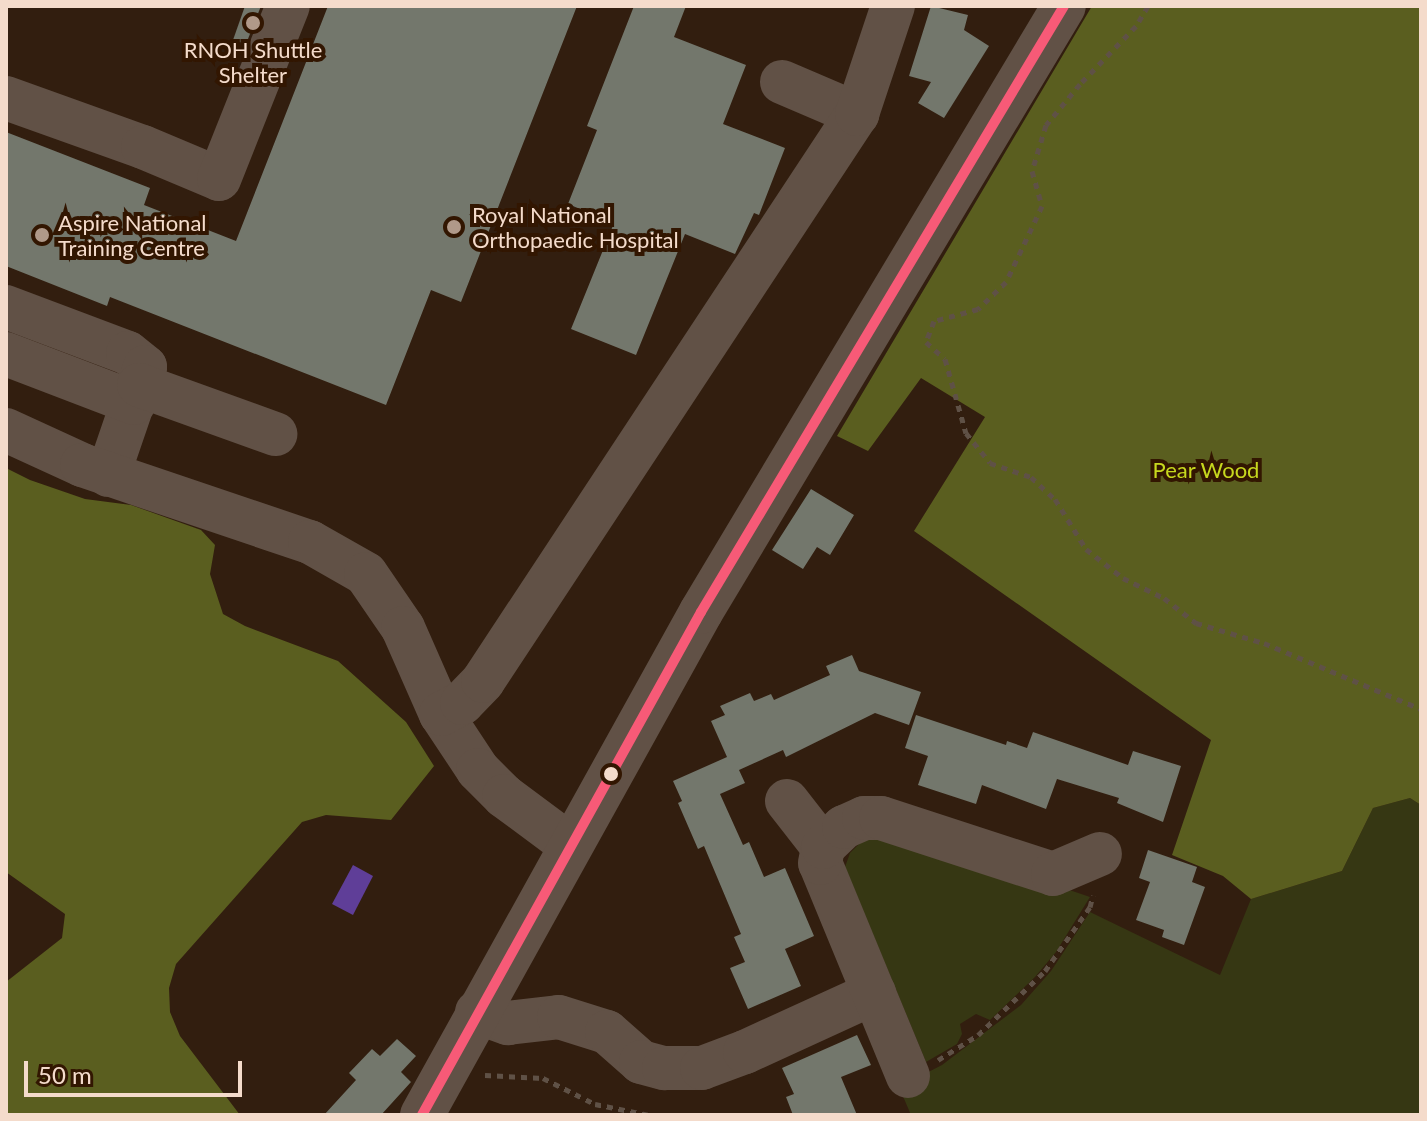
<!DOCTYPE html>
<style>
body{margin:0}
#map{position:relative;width:1427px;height:1121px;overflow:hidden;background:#321e0f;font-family:Lato,sans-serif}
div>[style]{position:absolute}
.green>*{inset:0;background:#363713}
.forest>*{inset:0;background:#5a5e1f}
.water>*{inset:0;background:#5f3e98}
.building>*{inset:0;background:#73776c}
.path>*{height:5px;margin-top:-2.5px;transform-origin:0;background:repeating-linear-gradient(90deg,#5f5146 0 6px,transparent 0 12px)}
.minor>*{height:44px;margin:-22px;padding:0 22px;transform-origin:22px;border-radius:22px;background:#615146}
.bus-1>*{height:10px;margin:-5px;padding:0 5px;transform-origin:5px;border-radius:5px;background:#f75a77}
.dots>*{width:22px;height:22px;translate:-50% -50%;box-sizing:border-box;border:4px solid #321601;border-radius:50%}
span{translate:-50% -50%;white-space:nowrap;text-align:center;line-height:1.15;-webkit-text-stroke:8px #321601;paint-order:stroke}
.poi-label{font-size:22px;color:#f4dbcb}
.left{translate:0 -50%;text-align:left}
.park-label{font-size:22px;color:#c7d81e}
.frame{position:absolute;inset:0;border:8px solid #f4dbcb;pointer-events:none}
.scale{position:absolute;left:24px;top:1061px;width:218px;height:36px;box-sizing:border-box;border:4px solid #f4dbcb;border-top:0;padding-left:10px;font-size:24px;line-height:28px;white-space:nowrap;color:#f4dbcb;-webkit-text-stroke:6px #321601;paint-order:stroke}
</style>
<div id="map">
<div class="green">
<i style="clip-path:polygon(1410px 798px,1421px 805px,1421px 1115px,911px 1115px,899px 1087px,942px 1065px,1021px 1005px,1051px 971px,1090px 912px,1220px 975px,1251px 899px,1342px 871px,1373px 808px)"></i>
<i style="clip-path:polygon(900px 832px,1090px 897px,1056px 952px,1035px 977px,990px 1020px,976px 1014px,960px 1024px,962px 1034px,957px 1044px,926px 1062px,845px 867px,850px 853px,866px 837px)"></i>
</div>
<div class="forest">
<i style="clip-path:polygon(1092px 6px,1421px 6px,1421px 805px,1410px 798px,1373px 808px,1342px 871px,1251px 899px,1223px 876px,1172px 855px,1211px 740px,914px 531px,985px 417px,921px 378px,868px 451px,837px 436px)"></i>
<i style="clip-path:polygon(6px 468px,30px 480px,85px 499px,131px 505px,201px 530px,215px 545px,210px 574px,223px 614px,245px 626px,338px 661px,406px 722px,434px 766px,391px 820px,326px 815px,302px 822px,176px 964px,169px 988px,170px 1012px,180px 1036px,240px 1115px,6px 1115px,6px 982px,62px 938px,65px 914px,6px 872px)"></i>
</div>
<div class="water">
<i style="clip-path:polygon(353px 865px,373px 876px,353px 915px,332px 904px)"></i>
</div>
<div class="building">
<i style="clip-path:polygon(245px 6px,261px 6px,246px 44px,233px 40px)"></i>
<i style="clip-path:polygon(328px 6px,577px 6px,461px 302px,431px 290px,386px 405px,110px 297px,107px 306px,6px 266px,6px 132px,150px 188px,144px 205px,236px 241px)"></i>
<i style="clip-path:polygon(634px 6px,686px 6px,674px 37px,746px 65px,723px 124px,785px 148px,759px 215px,754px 213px,735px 254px,685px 234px,636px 355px,571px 329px,614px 223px,568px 204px,597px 130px,587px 126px)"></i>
<i style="clip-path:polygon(931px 6px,968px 15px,964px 30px,989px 46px,944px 118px,918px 103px,931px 82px,909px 76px)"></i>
<i style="clip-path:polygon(811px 489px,854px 515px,830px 555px,817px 547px,803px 569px,772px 550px)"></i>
<i style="clip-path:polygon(852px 655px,859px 671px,921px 692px,909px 725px,875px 713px,786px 757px,783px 750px,739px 770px,745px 783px,720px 794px,743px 845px,749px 842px,764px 877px,785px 868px,814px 936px,785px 949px,801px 986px,748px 1009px,730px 968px,745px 962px,734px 937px,741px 934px,704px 846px,698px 849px,678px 803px,682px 801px,673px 781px,727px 757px,711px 721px,725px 715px,720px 706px,750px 693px,754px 701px,771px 694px,774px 700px,830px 675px,826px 666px)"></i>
<i style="clip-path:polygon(916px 715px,1006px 745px,1007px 741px,1027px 748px,1033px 732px,1128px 765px,1133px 751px,1181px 766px,1163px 822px,1117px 803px,1119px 798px,1057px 779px,1046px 809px,982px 785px,976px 804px,918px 785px,928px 756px,905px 748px)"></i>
<i style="clip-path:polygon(1148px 850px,1197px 867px,1192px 882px,1205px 887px,1184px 945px,1162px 937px,1164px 930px,1136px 920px,1150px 882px,1139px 878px)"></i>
<i style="clip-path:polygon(857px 1035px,871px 1065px,841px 1077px,857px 1115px,793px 1115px,786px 1097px,794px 1094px,782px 1068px)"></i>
<i style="clip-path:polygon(397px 1039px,416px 1056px,401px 1072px,411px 1082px,381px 1115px,324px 1115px,356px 1080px,349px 1073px,372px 1049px,380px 1056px)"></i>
</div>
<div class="path">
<i style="left:1148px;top:6px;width:23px;rotate:121deg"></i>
<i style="left:1136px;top:26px;width:81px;rotate:134deg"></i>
<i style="left:1080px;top:84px;width:53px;rotate:129.7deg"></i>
<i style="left:1046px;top:125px;width:48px;rotate:106.9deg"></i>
<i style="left:1032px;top:171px;width:36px;rotate:74deg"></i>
<i style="left:1042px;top:206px;width:84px;rotate:115.3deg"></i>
<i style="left:1006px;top:282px;width:39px;rotate:136deg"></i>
<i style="left:978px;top:309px;width:46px;rotate:164.7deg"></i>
<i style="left:934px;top:321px;width:22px;rotate:111deg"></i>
<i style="left:926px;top:342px;width:25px;rotate:42deg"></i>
<i style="left:945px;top:359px;width:77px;rotate:74.2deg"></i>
<i style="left:966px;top:433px;width:38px;rotate:51deg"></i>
<i style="left:990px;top:463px;width:43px;rotate:18.9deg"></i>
<i style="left:1031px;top:477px;width:33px;rotate:43deg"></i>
<i style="left:1055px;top:499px;width:59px;rotate:58.2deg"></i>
<i style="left:1086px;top:549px;width:47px;rotate:38.1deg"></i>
<i style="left:1123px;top:578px;width:46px;rotate:26deg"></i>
<i style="left:1164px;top:598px;width:41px;rotate:38deg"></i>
<i style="left:1196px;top:623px;width:71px;rotate:16.4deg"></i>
<i style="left:1264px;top:643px;width:170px;rotate:22.8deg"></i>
<i style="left:938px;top:1060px;width:47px;rotate:-32deg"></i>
<i style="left:978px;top:1035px;width:93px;rotate:-43.7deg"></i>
<i style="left:1045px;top:971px;width:78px;rotate:-54.9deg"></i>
<i style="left:1090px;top:907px;width:12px;rotate:-76deg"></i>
<i style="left:485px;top:1075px;width:58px;rotate:3deg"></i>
<i style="left:543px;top:1078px;width:58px;rotate:26.6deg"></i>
<i style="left:595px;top:1104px;width:55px;rotate:11.5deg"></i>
</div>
<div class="minor">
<i style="left:782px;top:82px;width:82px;rotate:23.1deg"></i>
<i style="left:6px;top:98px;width:145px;rotate:19.7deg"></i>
<i style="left:143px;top:147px;width:82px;rotate:22.8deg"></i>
<i style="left:219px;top:179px;width:186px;rotate:-68.3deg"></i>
<i style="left:6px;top:307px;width:130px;rotate:20.7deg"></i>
<i style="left:128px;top:353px;width:22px;rotate:39deg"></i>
<i style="left:145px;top:367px;width:114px;rotate:108.9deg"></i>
<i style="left:6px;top:354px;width:137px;rotate:20.9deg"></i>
<i style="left:139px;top:385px;width:145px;rotate:19.8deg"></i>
<i style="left:6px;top:430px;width:84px;rotate:24.7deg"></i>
<i style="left:82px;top:465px;width:241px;rotate:18.7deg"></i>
<i style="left:310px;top:542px;width:64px;rotate:29.7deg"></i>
<i style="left:366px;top:574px;width:65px;rotate:55.6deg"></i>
<i style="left:403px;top:628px;width:94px;rotate:66.2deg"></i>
<i style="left:441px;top:714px;width:67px;rotate:56.5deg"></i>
<i style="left:478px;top:770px;width:37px;rotate:45deg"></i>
<i style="left:504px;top:796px;width:82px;rotate:36.6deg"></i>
<i style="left:441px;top:714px;width:24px;rotate:-28deg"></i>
<i style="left:462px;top:703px;width:30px;rotate:-46deg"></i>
<i style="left:483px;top:681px;width:679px;rotate:-56.59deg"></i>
<i style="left:857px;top:114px;width:114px;rotate:-71.6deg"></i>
<i style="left:787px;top:801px;width:58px;rotate:52deg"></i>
<i style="left:477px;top:1012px;width:33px;rotate:20deg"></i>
<i style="left:508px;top:1023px;width:51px;rotate:-6.7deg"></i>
<i style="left:559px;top:1017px;width:50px;rotate:17.4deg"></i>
<i style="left:607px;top:1032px;width:45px;rotate:41.4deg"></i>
<i style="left:641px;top:1062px;width:24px;rotate:15deg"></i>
<i style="left:664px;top:1068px;width:38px"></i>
<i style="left:702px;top:1068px;width:46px;rotate:-20.4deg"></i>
<i style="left:745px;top:1052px;width:142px;rotate:-24.6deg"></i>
<i style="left:908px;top:1076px;width:230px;rotate:-112.4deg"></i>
<i style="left:820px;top:863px;width:16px;rotate:-79deg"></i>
<i style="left:823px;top:847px;width:29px;rotate:-44deg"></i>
<i style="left:844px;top:827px;width:22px;rotate:-24deg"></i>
<i style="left:864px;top:818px;width:17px"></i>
<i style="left:881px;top:818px;width:181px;rotate:18deg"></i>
<i style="left:1053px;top:874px;width:51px;rotate:-23.1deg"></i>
<i style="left:422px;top:1115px;width:575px;rotate:-60.98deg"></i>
<i style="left:701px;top:612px;width:706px;rotate:-59.08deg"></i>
</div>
<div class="bus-1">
<i style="left:422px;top:1115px;width:575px;rotate:-60.98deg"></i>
<i style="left:701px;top:612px;width:706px;rotate:-59.08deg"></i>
</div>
<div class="dots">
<i style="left:253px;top:23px;background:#b09989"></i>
<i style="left:454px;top:227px;background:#b09989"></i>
<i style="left:42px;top:235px;background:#b09989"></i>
<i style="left:611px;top:774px;background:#f4dbcb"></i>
</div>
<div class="poi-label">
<span style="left:253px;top:62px">RNOH Shuttle<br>Shelter</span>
<span class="left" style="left:472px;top:227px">Royal National<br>Orthopaedic Hospital</span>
<span class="left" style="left:58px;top:235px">Aspire National<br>Training Centre</span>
</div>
<div class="park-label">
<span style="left:1206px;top:470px">Pear Wood</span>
</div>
<div class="frame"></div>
<div class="scale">50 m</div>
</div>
